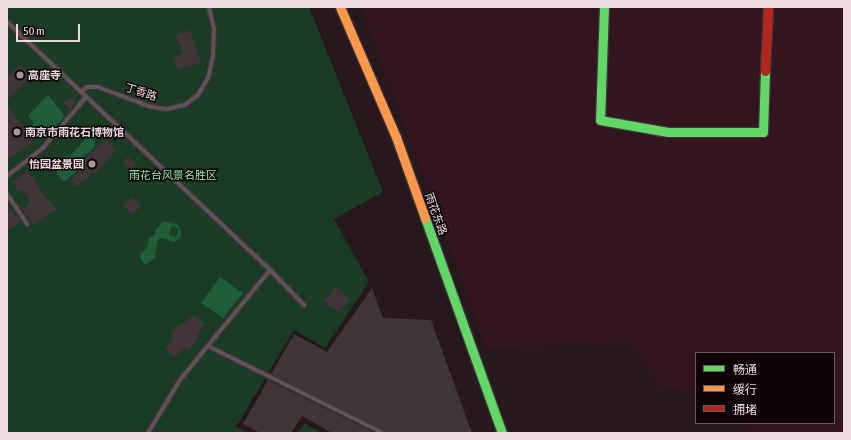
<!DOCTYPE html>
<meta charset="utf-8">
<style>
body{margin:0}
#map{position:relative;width:851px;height:440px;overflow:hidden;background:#26181d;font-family:"Asap Condensed","Noto Sans SC",sans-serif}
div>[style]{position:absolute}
.built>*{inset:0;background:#331520}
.green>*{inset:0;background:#1a3b26}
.water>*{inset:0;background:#1e5d37}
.building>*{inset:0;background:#403438}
.roads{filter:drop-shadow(1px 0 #3e3437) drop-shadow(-1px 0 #3e3437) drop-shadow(0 1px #3e3437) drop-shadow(0 -1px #3e3437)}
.lane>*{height:4px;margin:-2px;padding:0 2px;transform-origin:2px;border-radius:2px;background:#5e5357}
.fast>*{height:9px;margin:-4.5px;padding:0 4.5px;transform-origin:4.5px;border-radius:4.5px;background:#63d668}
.slow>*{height:9px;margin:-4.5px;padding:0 4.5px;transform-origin:4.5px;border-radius:4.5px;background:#ff974d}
.jam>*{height:9px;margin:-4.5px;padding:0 4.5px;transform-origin:4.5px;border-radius:4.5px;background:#b3261e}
.dots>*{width:11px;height:11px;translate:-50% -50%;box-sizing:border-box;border:2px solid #0d0406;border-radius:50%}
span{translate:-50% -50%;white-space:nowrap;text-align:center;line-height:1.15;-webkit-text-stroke:3px #0d0406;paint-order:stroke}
.poi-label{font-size:11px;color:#eddadf;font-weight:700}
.left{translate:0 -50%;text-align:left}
.right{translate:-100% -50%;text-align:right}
.street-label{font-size:11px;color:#eddadf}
.park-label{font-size:11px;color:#88e6a7}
.frame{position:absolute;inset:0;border:8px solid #eddadf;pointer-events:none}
.legend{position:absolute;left:695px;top:352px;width:140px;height:72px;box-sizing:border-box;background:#0d0406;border:1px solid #675a5d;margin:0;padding:5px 7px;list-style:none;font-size:12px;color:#eddadf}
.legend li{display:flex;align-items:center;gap:8px;height:20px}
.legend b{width:20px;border:1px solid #675a5d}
.scale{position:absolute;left:16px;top:24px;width:64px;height:18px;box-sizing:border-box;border:2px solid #eddadf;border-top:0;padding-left:5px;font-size:12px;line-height:14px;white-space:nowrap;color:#eddadf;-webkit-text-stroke:3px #0d0406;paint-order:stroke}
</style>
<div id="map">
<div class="built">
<i style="clip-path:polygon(361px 7px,844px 7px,844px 433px,755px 433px,745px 423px,834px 423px,834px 353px,696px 353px,696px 391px,659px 388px,633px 343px,487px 349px)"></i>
</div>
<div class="green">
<i style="clip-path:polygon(7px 7px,309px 7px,383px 192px,334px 219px,369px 282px,325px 348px,294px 330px,236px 427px,249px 433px,7px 433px)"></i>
<i style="clip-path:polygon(305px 423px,321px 433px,297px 433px)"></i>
</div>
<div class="water">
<i style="clip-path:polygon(48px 95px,65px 116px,45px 138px,40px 138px,31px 126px,34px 123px,28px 116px)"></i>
<i style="clip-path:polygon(96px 133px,94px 148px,77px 163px,76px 172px,64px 182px,57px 174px,57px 168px,63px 157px,71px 155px,87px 137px)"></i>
<i style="clip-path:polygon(evenodd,164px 221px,178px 225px,181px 232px,180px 238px,174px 242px,161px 238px,157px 241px,155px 257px,149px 263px,144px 264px,140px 258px,141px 253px,147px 248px,149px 239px,155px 234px,156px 229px,164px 221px,172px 225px,179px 229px,176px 237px,169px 235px,172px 225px)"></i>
<i style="clip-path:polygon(220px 277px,243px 293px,223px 318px,201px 303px)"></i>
</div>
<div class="building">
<i style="clip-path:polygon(190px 30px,201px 63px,178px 70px,173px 57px,183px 54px,176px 35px)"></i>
<i style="clip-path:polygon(19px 64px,32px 76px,7px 100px,7px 78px)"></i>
<i style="clip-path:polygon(70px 97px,76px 102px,70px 109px,64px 104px)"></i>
<i style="clip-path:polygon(7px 104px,33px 142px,7px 160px)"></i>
<i style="clip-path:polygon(106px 139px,116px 150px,96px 173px,91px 174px,77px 187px,70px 180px,85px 167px,81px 163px)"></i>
<i style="clip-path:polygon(128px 157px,136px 164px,131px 169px,123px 162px)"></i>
<i style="clip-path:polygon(27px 172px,33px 175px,39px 190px,57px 209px,33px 225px,22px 209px,31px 202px,22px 190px,17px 191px,15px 179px)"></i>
<i style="clip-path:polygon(133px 197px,141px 206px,132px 215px,123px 205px)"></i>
<i style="clip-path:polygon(7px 205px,21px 221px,7px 231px)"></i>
<i style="clip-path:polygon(336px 287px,350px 299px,338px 312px,324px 301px)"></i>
<i style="clip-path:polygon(372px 288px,383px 318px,431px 320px,472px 433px,386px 433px,271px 374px,294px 334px,327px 352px)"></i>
<i style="clip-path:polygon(194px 315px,205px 324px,197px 336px,199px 338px,188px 351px,185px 348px,175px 357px,165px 349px,173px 337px,171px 335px,182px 322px,184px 323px)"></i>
<i style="clip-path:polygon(268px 380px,375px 433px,332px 433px,302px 416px,291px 433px,260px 433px,243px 424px)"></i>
</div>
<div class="roads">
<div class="lane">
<i style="left:7px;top:22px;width:361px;rotate:43.3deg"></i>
<i style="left:270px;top:270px;width:142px;rotate:129.3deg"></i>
<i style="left:180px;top:380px;width:62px;rotate:121.1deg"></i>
<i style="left:81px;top:92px;width:8px;rotate:-40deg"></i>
<i style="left:87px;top:87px;width:11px"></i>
<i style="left:98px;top:87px;width:57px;rotate:20.7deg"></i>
<i style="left:151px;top:107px;width:16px;rotate:7deg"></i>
<i style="left:167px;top:109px;width:18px;rotate:-13deg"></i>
<i style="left:185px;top:105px;width:16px;rotate:-38deg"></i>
<i style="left:198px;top:95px;width:20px;rotate:-60deg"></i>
<i style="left:208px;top:78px;width:22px;rotate:-77deg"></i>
<i style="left:213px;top:57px;width:28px;rotate:-88deg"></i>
<i style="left:214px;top:29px;width:23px;rotate:-103deg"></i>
<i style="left:7px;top:176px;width:46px;rotate:-37.9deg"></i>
<i style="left:43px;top:148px;width:67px;rotate:-49.9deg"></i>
<i style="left:7px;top:194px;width:36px;rotate:56deg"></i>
<i style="left:270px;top:270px;width:49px;rotate:45.8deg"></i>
<i style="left:208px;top:346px;width:195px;rotate:26.4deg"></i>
</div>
<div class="fast">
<i style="left:604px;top:7px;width:113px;rotate:92deg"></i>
<i style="left:600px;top:120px;width:69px;rotate:10deg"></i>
<i style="left:668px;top:132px;width:95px"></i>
<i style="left:763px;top:132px;width:61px;rotate:-88.1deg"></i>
<i style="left:425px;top:218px;width:228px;rotate:70.3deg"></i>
</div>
<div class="slow">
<i style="left:340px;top:7px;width:142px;rotate:66.7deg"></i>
<i style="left:396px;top:137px;width:86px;rotate:70.3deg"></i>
</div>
<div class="jam">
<i style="left:765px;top:71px;width:64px;rotate:-87.3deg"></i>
</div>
</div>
<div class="dots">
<i style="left:20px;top:75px;background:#a7969b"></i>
<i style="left:17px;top:132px;background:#a7969b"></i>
<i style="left:92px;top:164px;background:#a7969b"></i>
</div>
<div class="poi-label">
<span class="left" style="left:28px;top:75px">高座寺</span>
<span class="left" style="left:25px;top:132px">南京市雨花石博物馆</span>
<span class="right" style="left:84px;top:164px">怡园盆景园</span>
</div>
<div class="street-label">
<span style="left:141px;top:92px;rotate:18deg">丁香路</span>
<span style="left:436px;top:214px;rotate:70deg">雨花东路</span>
</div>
<div class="park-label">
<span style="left:173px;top:175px">雨花台风景名胜区</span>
</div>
<div class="frame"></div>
<ul class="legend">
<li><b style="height:5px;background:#63d668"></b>畅通</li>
<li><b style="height:5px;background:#ff974d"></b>缓行</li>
<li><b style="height:5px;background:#b3261e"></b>拥堵</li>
</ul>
<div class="scale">50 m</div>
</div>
